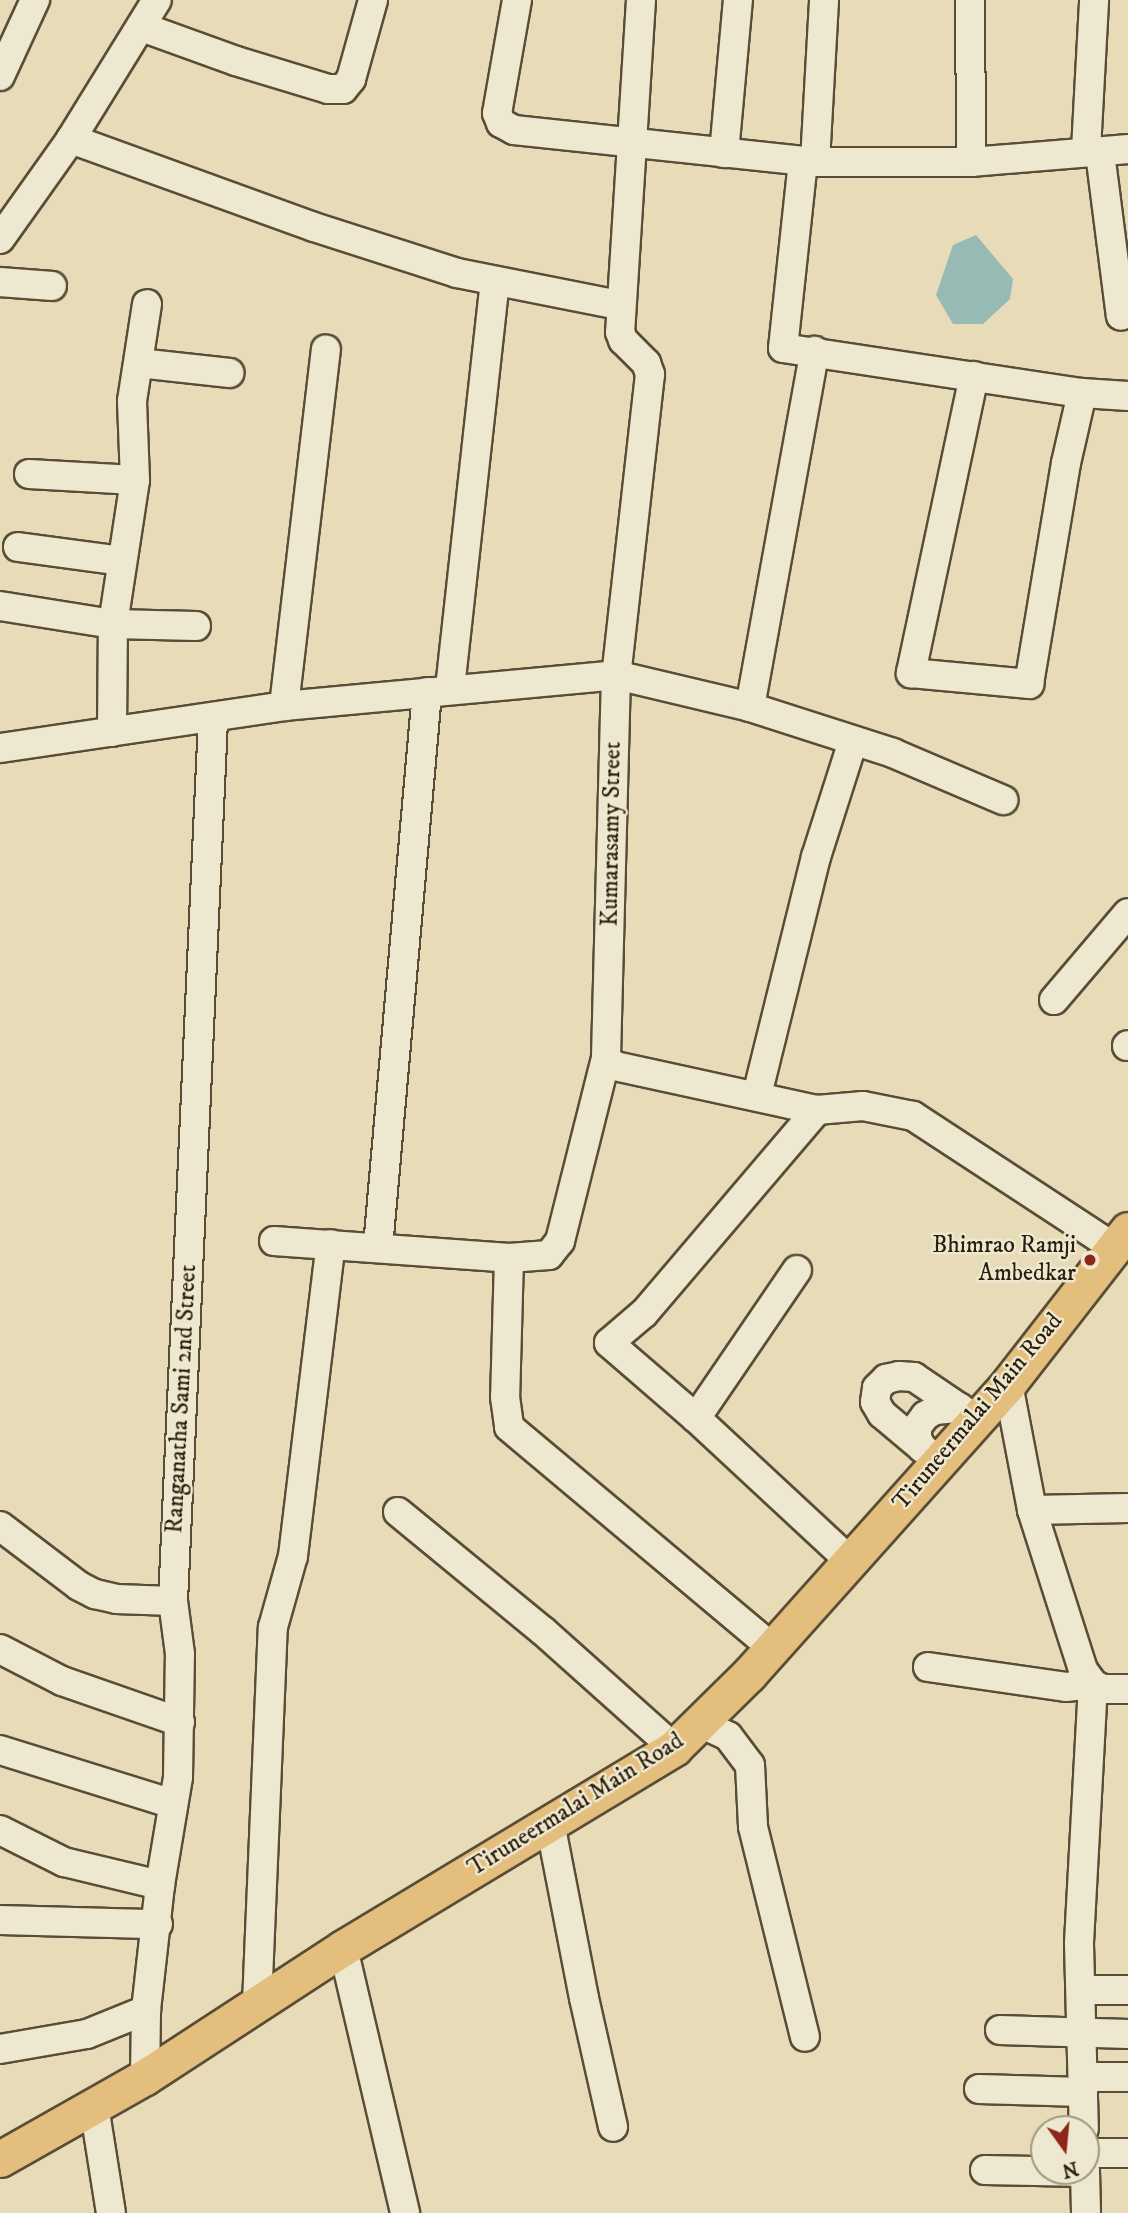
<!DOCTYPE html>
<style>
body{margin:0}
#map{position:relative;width:1128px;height:2213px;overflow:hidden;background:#e7dbb8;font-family:"IM FELL DW Pica",serif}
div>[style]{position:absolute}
.water>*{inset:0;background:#98bab5}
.roads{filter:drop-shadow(2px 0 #594d37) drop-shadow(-2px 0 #594d37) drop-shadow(0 2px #594d37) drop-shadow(0 -2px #594d37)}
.minor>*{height:28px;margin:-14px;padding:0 14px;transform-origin:14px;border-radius:14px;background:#efe8d1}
.major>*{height:35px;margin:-17.5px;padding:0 17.5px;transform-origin:17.5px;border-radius:17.5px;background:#e4be7c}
.dots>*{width:19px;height:19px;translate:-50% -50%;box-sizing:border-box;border:4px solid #efe8d1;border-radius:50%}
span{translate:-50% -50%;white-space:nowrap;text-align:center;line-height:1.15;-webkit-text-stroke:5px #efe8d1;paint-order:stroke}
.street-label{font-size:24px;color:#2a1e0c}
.poi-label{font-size:24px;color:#2a1e0c}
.right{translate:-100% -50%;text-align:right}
.north{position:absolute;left:1030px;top:2115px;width:70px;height:70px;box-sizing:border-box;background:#efe8d1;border:2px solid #a09782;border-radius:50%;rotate:165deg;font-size:19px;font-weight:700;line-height:28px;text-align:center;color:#2a1e0c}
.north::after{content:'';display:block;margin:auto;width:24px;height:32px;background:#8f2418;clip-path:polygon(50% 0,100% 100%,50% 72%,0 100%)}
</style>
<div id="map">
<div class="water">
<i style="clip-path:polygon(976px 235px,1013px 279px,1010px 299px,983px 324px,953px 324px,936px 295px,953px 245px)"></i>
</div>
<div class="roads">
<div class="minor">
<i style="left:517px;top:0;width:115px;rotate:100deg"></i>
<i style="left:497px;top:113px;width:11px;rotate:68deg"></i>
<i style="left:501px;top:123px;width:15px;rotate:28deg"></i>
<i style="left:514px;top:130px;width:303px;rotate:6.1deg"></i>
<i style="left:815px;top:162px;width:156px"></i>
<i style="left:971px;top:162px;width:158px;rotate:-4.7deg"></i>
<i style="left:641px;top:0;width:333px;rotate:93.6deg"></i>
<i style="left:620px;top:332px;width:9px;rotate:69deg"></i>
<i style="left:623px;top:340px;width:33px;rotate:45deg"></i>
<i style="left:646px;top:363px;width:12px;rotate:70deg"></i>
<i style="left:650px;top:374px;width:303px;rotate:96.4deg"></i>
<i style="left:616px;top:675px;width:383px;rotate:91.5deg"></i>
<i style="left:606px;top:1058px;width:12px;rotate:42deg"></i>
<i style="left:615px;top:1066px;width:207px;rotate:12.3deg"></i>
<i style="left:817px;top:1110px;width:46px;rotate:-5deg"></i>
<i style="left:863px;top:1106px;width:51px;rotate:11.3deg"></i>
<i style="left:913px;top:1116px;width:239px;rotate:33.2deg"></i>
<i style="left:970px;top:0;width:162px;rotate:89.6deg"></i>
<i style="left:142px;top:27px;width:100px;rotate:19.9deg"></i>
<i style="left:236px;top:61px;width:96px;rotate:16.9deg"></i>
<i style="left:328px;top:89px;width:15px"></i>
<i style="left:343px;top:89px;width:13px;rotate:-51deg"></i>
<i style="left:351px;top:79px;width:82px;rotate:-74.4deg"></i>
<i style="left:0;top:76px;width:84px;rotate:-65.3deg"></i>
<i style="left:71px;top:139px;width:258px;rotate:19.9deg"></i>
<i style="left:314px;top:227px;width:150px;rotate:17.8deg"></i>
<i style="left:457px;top:273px;width:165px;rotate:11.2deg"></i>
<i style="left:1086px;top:150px;width:150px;rotate:-86.9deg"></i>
<i style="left:724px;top:153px;width:154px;rotate:-84.8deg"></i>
<i style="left:1100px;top:153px;width:164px;rotate:82.7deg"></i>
<i style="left:803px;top:161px;width:188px;rotate:96.1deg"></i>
<i style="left:783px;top:348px;width:302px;rotate:8.6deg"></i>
<i style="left:1082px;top:393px;width:46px;rotate:3.7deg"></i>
<i style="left:815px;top:162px;width:162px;rotate:-86.8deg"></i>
<i style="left:0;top:239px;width:123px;rotate:-54.6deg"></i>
<i style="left:71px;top:139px;width:163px;rotate:-58.3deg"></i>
<i style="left:0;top:282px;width:52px;rotate:4.4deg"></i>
<i style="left:139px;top:363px;width:91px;rotate:6.3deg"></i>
<i style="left:974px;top:376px;width:304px;rotate:102deg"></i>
<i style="left:911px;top:673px;width:119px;rotate:5.3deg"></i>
<i style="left:1029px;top:684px;width:224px;rotate:-80.5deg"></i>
<i style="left:1066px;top:463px;width:72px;rotate:-77.1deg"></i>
<i style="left:29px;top:474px;width:106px;rotate:3.2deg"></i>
<i style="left:18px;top:547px;width:104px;rotate:7.7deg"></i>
<i style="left:0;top:606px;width:114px;rotate:9.1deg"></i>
<i style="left:113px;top:624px;width:83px;rotate:1.4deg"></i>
<i style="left:450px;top:688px;width:409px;rotate:-83.7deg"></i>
<i style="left:284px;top:706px;width:359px;rotate:-83.3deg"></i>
<i style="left:750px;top:707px;width:362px;rotate:-79.7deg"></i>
<i style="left:112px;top:732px;width:108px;rotate:-89.5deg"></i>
<i style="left:113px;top:624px;width:146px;rotate:-81.3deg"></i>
<i style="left:135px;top:480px;width:79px;rotate:-92.2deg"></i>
<i style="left:132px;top:401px;width:98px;rotate:-81.2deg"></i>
<i style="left:0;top:748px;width:287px;rotate:-8.4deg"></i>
<i style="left:284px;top:706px;width:333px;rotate:-5.3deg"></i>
<i style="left:616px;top:675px;width:138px;rotate:13.4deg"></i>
<i style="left:750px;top:707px;width:150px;rotate:17.8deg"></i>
<i style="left:893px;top:753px;width:120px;rotate:23.1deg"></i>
<i style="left:1054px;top:1000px;width:114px;rotate:-49.6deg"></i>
<i style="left:1127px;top:1046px;width:1px;rotate:-45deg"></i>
<i style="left:757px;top:1095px;width:245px;rotate:-76.1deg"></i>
<i style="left:816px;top:857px;width:122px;rotate:-72.3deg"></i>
<i style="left:817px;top:1110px;width:267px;rotate:130.4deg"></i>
<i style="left:644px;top:1313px;width:46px;rotate:139.4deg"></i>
<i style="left:609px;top:1343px;width:115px;rotate:40.8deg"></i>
<i style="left:696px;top:1418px;width:209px;rotate:42.9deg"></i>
<i style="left:274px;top:1241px;width:236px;rotate:4.1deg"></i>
<i style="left:509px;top:1258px;width:40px;rotate:-4.3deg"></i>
<i style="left:549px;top:1255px;width:18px;rotate:-52deg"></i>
<i style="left:560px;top:1241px;width:189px;rotate:-75.9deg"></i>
<i style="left:378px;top:1247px;width:557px;rotate:-84.95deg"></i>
<i style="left:509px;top:1258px;width:139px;rotate:91.6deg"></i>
<i style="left:505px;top:1397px;width:30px;rotate:82deg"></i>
<i style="left:509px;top:1427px;width:342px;rotate:40deg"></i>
<i style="left:1008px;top:1384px;width:128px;rotate:79.2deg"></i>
<i style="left:1032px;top:1510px;width:168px;rotate:72.3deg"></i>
<i style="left:1083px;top:1670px;width:17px;rotate:54deg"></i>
<i style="left:1093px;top:1684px;width:11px;rotate:27deg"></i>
<i style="left:1103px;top:1689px;width:25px"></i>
<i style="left:696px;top:1418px;width:179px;rotate:-55.7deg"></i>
<i style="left:922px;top:1448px;width:11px;rotate:-117deg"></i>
<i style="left:917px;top:1438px;width:11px;rotate:-90deg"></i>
<i style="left:917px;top:1427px;width:14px;rotate:-54deg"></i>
<i style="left:925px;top:1416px;width:12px;rotate:-31deg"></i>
<i style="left:935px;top:1410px;width:25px;rotate:-5deg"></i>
<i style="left:938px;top:1461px;width:73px;rotate:-140deg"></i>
<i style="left:882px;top:1414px;width:14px;rotate:-120deg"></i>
<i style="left:875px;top:1402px;width:14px;rotate:-82deg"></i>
<i style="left:877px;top:1388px;width:13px;rotate:-45deg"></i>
<i style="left:886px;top:1379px;width:13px;rotate:-13deg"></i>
<i style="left:899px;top:1376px;width:15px;rotate:4deg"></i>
<i style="left:914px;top:1377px;width:75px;rotate:34.1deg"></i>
<i style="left:1032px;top:1510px;width:96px;rotate:-1.2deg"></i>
<i style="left:398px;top:1512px;width:188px;rotate:39.4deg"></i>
<i style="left:543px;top:1631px;width:176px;rotate:41.8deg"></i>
<i style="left:0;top:1526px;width:99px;rotate:37.2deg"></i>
<i style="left:79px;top:1586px;width:18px;rotate:27deg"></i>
<i style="left:95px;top:1594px;width:22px;rotate:13deg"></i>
<i style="left:116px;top:1599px;width:57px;rotate:2deg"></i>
<i style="left:0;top:1649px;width:70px;rotate:27.3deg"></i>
<i style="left:62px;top:1681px;width:125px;rotate:19.2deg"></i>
<i style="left:928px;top:1667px;width:139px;rotate:8.2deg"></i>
<i style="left:1066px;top:1687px;width:27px;rotate:-6deg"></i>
<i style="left:1093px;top:1684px;width:260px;rotate:93.1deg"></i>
<i style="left:1079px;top:1944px;width:185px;rotate:88.5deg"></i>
<i style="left:700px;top:1723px;width:31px;rotate:25deg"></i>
<i style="left:728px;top:1736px;width:36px;rotate:53deg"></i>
<i style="left:750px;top:1765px;width:62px;rotate:87.2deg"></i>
<i style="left:753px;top:1827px;width:216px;rotate:76.1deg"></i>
<i style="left:0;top:1750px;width:181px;rotate:17.3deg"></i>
<i style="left:550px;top:1823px;width:178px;rotate:79deg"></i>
<i style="left:584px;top:1998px;width:132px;rotate:77.3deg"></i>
<i style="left:0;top:1830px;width:72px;rotate:26.6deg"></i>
<i style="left:64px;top:1862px;width:99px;rotate:13.5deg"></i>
<i style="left:0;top:1920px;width:158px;rotate:1.5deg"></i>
<i style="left:343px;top:1948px;width:272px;rotate:76.8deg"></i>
<i style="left:1081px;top:1990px;width:47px"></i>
<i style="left:257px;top:2004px;width:377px;rotate:-87.6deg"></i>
<i style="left:273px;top:1627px;width:74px;rotate:-74.3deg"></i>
<i style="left:293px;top:1556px;width:314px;rotate:-83.1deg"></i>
<i style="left:1000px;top:2030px;width:128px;rotate:1.8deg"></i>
<i style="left:0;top:2049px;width:88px;rotate:-9.8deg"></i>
<i style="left:87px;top:2034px;width:64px;rotate:-22.1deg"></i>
<i style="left:145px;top:2077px;width:67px;rotate:-89.1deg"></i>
<i style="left:146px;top:2010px;width:126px;rotate:-83.6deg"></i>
<i style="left:160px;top:1885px;width:109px;rotate:-80.5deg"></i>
<i style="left:178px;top:1777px;width:123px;rotate:-89.1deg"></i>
<i style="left:180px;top:1654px;width:53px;rotate:-97.5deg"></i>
<i style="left:173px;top:1601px;width:883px;rotate:-87.4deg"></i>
<i style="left:1083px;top:2077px;width:45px"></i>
<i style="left:979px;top:2089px;width:104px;rotate:1.7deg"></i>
<i style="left:94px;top:2106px;width:108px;rotate:81deg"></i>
<i style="left:1086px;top:2153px;width:42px"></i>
<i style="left:985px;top:2170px;width:100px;rotate:1.1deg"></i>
<i style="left:1085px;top:2171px;width:42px;rotate:88.6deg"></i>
</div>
<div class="major">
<i style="left:0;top:2159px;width:167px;rotate:-29.5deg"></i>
<i style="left:145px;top:2077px;width:236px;rotate:-33.1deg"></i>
<i style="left:343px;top:1948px;width:387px;rotate:-31.1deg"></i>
<i style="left:674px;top:1748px;width:105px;rotate:-44.6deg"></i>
<i style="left:749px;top:1674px;width:389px;rotate:-48.2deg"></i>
<i style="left:1008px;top:1384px;width:195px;rotate:-52.1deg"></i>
</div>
</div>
<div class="dots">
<i style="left:1090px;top:1260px;background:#8f2418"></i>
</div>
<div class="street-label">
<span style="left:612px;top:834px;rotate:-89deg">Kumarasamy Street</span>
<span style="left:182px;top:1399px;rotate:-87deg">Ranganatha Sami 2nd Street</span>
<span style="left:978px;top:1412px;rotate:-50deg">Tiruneermalai Main Road</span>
<span style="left:576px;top:1805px;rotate:-32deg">Tiruneermalai Main Road</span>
</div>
<div class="poi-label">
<span class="right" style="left:1076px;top:1260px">Bhimrao Ramji<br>Ambedkar</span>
</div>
<div class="north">N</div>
</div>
